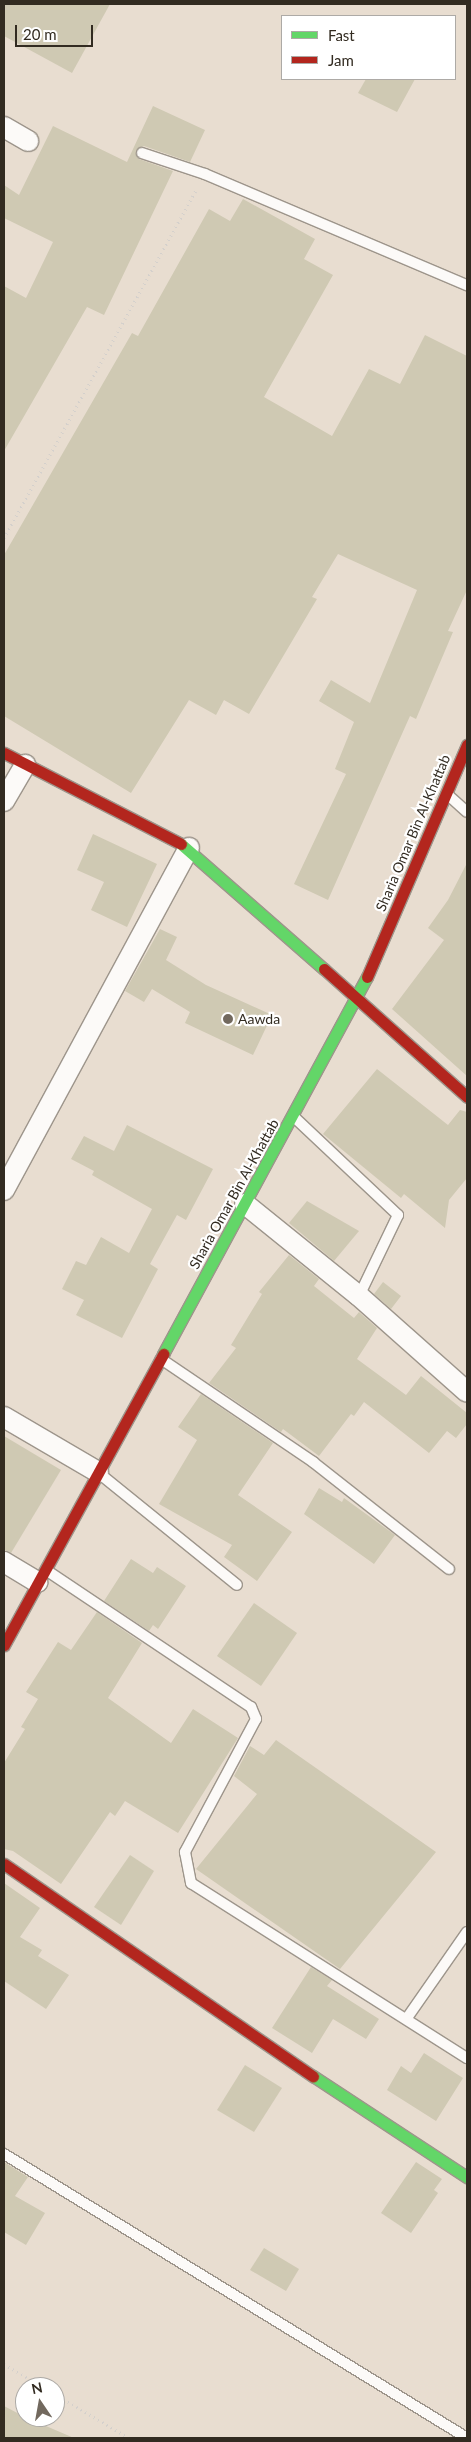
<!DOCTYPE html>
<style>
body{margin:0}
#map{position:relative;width:471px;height:2442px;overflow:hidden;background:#e8ddd0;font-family:Lato,sans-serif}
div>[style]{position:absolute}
.building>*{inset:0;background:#cfc9b3}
.path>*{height:3px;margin-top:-1.5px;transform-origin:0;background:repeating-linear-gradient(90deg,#d4d0cc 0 1px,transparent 0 5px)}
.roads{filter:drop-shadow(1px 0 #9d958b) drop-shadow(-1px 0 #9d958b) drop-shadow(0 1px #9d958b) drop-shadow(0 -1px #9d958b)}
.lane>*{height:10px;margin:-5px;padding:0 5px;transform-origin:5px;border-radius:5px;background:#fcfaf8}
.street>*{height:20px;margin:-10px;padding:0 10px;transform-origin:10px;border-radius:10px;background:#fcfaf8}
.fast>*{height:11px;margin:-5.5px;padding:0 5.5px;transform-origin:5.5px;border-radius:5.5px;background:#63d668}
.jam>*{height:11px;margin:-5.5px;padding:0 5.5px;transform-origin:5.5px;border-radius:5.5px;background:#b3261e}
.dots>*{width:14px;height:14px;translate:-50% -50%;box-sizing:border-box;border:2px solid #fff;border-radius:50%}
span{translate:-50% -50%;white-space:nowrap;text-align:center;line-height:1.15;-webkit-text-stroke:4.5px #fff;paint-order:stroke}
.street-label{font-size:14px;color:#322b21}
.poi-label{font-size:14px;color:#322b21}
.left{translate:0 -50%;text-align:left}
.frame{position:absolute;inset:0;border:5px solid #322b21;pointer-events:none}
.legend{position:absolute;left:281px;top:15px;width:175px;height:65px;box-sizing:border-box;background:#fff;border:1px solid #adaaa6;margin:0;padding:6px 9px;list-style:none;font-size:15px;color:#322b21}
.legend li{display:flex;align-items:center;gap:10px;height:25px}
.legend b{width:25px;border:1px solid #adaaa6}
.north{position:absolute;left:15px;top:2377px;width:50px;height:50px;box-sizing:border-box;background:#fff;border:1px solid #adaaa6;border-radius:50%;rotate:348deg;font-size:14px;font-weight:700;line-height:20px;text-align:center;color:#322b21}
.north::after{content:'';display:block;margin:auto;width:18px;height:22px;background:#72695e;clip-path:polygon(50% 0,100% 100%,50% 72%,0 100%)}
.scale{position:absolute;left:15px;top:25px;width:78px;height:22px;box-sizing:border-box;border:2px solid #322b21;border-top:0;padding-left:6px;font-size:15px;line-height:18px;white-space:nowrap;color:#322b21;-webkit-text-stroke:4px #fff;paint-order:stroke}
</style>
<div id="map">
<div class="building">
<i style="clip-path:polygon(4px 4px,110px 4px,72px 73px,4px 36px)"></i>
<i style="clip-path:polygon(366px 79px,415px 79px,397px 112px,358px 93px)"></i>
<i style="clip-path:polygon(153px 106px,205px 130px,190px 162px,144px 146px,136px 150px,139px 159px,173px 171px,104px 315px,87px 307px,4px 451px,4px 286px,26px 298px,53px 242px,4px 218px,4px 185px,19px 195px,53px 126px,127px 162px)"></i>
<i style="clip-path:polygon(243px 199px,315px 239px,304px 259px,333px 275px,264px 397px,332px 436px,369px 369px,400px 384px,425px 335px,467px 356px,467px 590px,448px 631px,453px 632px,416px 719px,410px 716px,328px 900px,294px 884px,346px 774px,335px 769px,354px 722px,319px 701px,331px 680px,370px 703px,417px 590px,338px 554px,312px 597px,317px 599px,249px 714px,224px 700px,216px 715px,189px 700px,131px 793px,4px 716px,4px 555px,132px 333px,138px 336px,209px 209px,230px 221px)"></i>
<i style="clip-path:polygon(93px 834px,157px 864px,127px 927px,91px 910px,104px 882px,77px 870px)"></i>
<i style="clip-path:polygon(467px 863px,467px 1076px,392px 1009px,444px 940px,428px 928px,448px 900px)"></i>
<i style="clip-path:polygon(160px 929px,177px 937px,166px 960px,206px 985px,272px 1015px,253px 1055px,185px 1023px,190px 1012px,152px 989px,144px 1002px,125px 991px)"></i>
<i style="clip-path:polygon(377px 1069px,448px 1125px,460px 1110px,467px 1112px,467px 1178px,449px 1200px,445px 1228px,404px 1194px,401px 1198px,323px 1134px)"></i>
<i style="clip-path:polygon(127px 1125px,213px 1169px,186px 1220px,177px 1215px,150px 1264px,158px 1269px,122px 1338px,76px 1315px,84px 1300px,62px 1289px,76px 1261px,86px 1265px,101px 1237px,129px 1253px,152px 1209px,92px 1175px,94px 1171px,71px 1159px,84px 1136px,114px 1151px)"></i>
<i style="clip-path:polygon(307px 1201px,359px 1231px,334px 1261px,289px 1223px)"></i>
<i style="clip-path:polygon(289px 1255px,319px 1279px,314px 1286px,354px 1318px,359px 1312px,377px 1328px,357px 1359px,406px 1395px,421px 1376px,467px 1413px,467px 1424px,456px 1438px,447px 1431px,429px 1453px,364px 1402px,354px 1416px,351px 1414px,319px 1456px,283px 1429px,281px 1432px,209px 1383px,236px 1348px,231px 1345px,262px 1294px,259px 1292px)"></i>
<i style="clip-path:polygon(383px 1282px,401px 1296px,391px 1309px,374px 1294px)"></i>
<i style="clip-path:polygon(201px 1394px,273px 1443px,238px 1495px,292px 1532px,257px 1581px,224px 1557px,232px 1545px,159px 1504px,197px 1440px,178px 1427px)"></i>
<i style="clip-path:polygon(4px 1436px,61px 1470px,11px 1553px,4px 1550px)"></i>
<i style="clip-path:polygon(319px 1488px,342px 1502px,344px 1498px,395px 1535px,374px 1564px,304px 1514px)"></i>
<i style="clip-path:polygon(131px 1559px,153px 1573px,157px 1567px,186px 1586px,158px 1629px,153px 1625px,149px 1631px,104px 1601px)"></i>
<i style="clip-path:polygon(254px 1603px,297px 1633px,261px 1686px,217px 1656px)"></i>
<i style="clip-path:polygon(97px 1612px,142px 1643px,108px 1698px,171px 1743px,193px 1709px,238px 1738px,178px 1833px,125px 1801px,115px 1816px,110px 1812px,61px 1884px,13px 1851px,4px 1849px,4px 1763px,25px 1729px,21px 1727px,38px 1699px,26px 1692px,58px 1642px,71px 1650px)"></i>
<i style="clip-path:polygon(276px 1740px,436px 1852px,340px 1969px,196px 1869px,257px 1794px,234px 1776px,250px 1746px,264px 1755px)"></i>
<i style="clip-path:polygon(130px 1855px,154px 1871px,121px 1925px,94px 1907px)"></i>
<i style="clip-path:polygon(4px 1883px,40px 1908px,20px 1937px,42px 1950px,38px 1956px,69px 1975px,46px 2009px,4px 1981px)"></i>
<i style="clip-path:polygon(311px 1967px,332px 1980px,327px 1986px,379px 2019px,366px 2039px,333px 2019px,312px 2053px,272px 2028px)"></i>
<i style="clip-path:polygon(424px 2053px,463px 2078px,436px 2121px,387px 2090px,401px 2066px,411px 2073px)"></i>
<i style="clip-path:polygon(245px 2065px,282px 2088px,254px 2132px,217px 2110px)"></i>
<i style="clip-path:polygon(4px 2162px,28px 2177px,15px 2196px,45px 2213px,26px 2245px,4px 2232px)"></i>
<i style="clip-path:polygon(416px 2162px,442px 2179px,434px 2190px,438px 2193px,411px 2233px,381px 2213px)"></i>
<i style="clip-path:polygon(264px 2248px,299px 2269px,286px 2291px,250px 2270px)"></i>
<i style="clip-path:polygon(4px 2406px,25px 2417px,74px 2438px,4px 2438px)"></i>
</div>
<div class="path">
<i style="left:4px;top:538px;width:399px;rotate:-61.1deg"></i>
<i style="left:4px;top:2364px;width:45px;rotate:30.5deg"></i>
<i style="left:55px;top:2394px;width:86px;rotate:30.7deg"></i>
</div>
<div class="roads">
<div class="lane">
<i style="left:142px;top:153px;width:66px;rotate:18.4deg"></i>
<i style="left:205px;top:174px;width:285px;rotate:23deg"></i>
<i style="left:448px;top:795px;width:25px;rotate:42deg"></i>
<i style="left:294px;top:1117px;width:143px;rotate:43.3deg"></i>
<i style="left:398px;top:1215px;width:90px;rotate:115.7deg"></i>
<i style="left:161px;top:1359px;width:184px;rotate:34.1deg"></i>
<i style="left:313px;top:1462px;width:173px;rotate:38.2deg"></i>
<i style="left:100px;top:1474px;width:176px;rotate:39deg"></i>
<i style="left:46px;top:1570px;width:247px;rotate:33.8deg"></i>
<i style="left:251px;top:1707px;width:13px;rotate:67deg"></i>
<i style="left:256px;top:1719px;width:151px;rotate:118.1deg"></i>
<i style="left:185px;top:1852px;width:32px;rotate:79deg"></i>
<i style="left:191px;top:1883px;width:327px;rotate:32.4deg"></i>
<i style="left:407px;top:2018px;width:105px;rotate:-55.1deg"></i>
<i style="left:4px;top:2154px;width:543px;rotate:31.52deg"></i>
</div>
<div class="street">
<i style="left:4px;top:127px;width:28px;rotate:30deg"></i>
<i style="left:4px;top:801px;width:42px;rotate:-59.7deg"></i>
<i style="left:4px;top:1190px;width:389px;rotate:-61.6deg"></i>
<i style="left:245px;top:1204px;width:146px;rotate:38.9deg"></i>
<i style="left:359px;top:1296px;width:144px;rotate:41.6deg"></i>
<i style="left:4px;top:1417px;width:109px;rotate:30.3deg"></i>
<i style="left:4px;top:1562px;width:39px;rotate:31deg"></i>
</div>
<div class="fast">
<i style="left:181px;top:844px;width:190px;rotate:41.2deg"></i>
<i style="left:163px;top:1354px;width:429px;rotate:-61.6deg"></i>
<i style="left:313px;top:2076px;width:184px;rotate:33.3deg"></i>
</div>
<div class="jam">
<i style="left:4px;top:753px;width:199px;rotate:27.2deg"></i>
<i style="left:324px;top:969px;width:192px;rotate:41.8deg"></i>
<i style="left:367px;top:977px;width:253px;rotate:-66.7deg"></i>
<i style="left:4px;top:1645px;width:332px;rotate:-61.3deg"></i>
<i style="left:4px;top:1864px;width:375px;rotate:34.5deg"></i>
</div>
</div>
<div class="dots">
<i style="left:228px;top:1019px;background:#72695e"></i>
</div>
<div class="street-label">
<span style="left:413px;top:833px;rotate:-67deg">Sharia Omar Bin Al-Khattab</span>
<span style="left:234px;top:1194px;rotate:-61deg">Sharia Omar Bin Al-Khattab</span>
</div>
<div class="poi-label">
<span class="left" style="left:238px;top:1019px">Aawda</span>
</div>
<div class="frame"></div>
<ul class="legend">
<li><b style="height:6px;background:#63d668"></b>Fast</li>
<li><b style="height:6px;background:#b3261e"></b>Jam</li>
</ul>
<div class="north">N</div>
<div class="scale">20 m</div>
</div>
